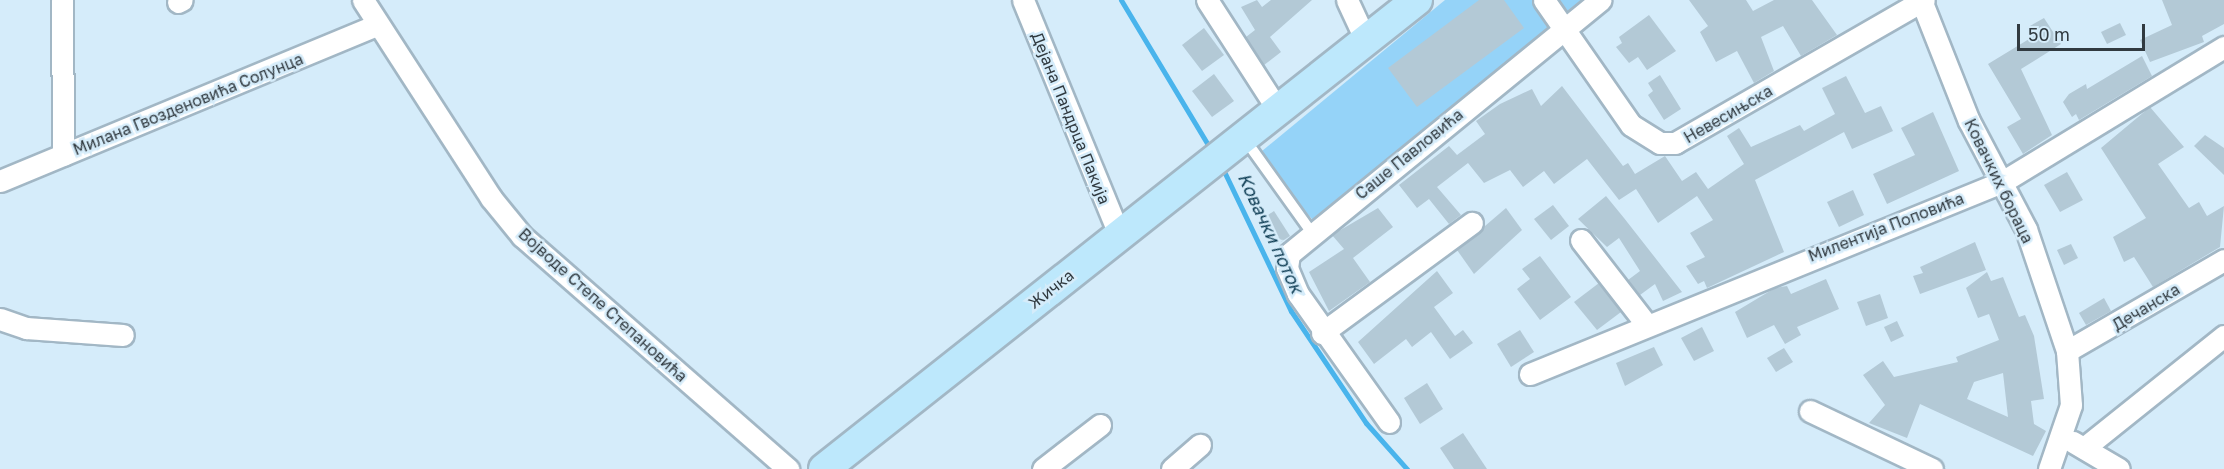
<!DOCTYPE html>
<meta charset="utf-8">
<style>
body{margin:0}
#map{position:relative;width:2224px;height:469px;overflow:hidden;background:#d5ecfa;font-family:"Golos Text",sans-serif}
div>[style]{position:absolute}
.green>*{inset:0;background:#95d3f8}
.stream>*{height:5px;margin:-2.5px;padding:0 2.5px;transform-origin:2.5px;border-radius:2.5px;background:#49b4ec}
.building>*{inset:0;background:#b3c9d6}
.roads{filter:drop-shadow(2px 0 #a2b7c5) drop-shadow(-2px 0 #a2b7c5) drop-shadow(0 2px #a2b7c5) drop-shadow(0 -2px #a2b7c5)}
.lane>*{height:10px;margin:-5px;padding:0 5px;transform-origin:5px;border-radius:5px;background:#fff}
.street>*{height:21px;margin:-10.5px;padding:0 10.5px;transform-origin:10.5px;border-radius:10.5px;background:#fff}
.secondary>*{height:30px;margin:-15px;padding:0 15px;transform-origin:15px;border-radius:15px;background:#bde8fc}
span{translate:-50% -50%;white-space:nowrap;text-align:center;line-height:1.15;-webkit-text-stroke:5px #d5ecfa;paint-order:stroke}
.street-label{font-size:16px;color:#313a40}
.water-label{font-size:18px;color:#0b3a51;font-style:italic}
.scale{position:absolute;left:2017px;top:24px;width:128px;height:27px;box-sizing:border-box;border:3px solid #313a40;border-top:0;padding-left:8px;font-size:18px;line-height:21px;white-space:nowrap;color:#313a40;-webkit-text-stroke:4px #d5ecfa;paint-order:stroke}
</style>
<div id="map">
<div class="green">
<i style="clip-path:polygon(1445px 0,1600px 0,1320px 228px,1256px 156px)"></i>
</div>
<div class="stream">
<i style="left:1121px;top:0;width:175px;rotate:59deg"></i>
<i style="left:1221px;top:165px;width:162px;rotate:64.4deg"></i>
<i style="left:1291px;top:311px;width:135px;rotate:56.2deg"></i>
<i style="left:1366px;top:423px;width:62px;rotate:48.3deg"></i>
</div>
<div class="building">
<i style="clip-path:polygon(1257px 0,1262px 7px,1271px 0,1312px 0,1270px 37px,1281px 52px,1264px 65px,1246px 37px,1255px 30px,1241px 7px)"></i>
<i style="clip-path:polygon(1479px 0,1504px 0,1524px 28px,1417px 107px,1388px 68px)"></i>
<i style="clip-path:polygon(1689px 0,1746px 0,1753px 11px,1774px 0,1812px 0,1837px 35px,1801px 56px,1783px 26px,1761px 37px,1774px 71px,1754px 83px,1737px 51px,1716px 62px,1700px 32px,1708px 26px)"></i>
<i style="clip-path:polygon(2162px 0,2224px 0,2224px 24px,2202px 36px,2204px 42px,2150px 62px,2140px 40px,2172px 25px)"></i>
<i style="clip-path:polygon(1649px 15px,1676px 51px,1647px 70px,1638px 57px,1629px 63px,1616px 47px,1622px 43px,1619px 37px)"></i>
<i style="clip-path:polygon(2044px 18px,2061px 44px,2021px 69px,2052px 135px,2023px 154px,2007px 127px,2021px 119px,1988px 64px,2034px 36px,2028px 27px)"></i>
<i style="clip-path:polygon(2120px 23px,2126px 35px,2107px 44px,2101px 32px)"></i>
<i style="clip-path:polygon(1204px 28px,1224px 55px,1202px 71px,1182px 45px)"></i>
<i style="clip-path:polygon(2142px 56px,2152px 76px,2079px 120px,2076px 114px,2072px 117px,2063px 102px,2069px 94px,2086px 84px,2087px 89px)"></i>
<i style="clip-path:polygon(1214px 74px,1234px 101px,1212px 117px,1192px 91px)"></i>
<i style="clip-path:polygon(1660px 75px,1681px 109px,1664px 120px,1648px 95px,1653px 91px,1648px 83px)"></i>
<i style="clip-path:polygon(1846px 76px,1865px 113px,1881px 106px,1893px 131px,1852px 149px,1844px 132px,1755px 180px,1784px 252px,1707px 288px,1704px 281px,1698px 284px,1686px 266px,1705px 257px,1690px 233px,1713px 220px,1697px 196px,1658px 223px,1636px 189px,1619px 200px,1587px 159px,1554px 184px,1544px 171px,1523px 187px,1510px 170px,1484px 183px,1468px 163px,1437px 187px,1461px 215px,1449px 224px,1429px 199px,1417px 208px,1399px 185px,1449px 146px,1457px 155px,1485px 134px,1476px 121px,1500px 104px,1532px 89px,1541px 106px,1562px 86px,1623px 166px,1628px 163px,1635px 174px,1665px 156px,1682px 181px,1696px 172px,1708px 189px,1744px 164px,1727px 136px,1739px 128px,1751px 147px,1800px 125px,1804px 131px,1835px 114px,1822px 88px)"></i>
<i style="clip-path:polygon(2150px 107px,2184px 147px,2158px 164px,2189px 208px,2199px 202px,2207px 216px,2224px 206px,2220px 247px,2153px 287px,2134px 257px,2124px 262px,2113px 237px,2146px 218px,2101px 148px)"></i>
<i style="clip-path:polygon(1933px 112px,1959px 171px,1887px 204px,1873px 174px,1915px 155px,1901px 128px)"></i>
<i style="clip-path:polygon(2205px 135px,2224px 148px,2224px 175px,2194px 146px)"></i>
<i style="clip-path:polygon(2067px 172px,2083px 200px,2060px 212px,2044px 185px)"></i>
<i style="clip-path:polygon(1853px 190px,1864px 215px,1839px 227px,1827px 202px)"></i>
<i style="clip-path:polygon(1606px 196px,1624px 218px,1682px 292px,1663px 301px,1655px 284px,1640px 295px,1628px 280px,1640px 271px,1619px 238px,1607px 247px,1578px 219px)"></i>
<i style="clip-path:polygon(1553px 205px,1569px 226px,1551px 240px,1534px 219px)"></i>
<i style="clip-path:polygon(1378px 208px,1393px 227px,1353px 258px,1370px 282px,1329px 311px,1309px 272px,1344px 249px,1332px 235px)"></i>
<i style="clip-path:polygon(1506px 208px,1522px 230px,1474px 274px,1457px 250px)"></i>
<i style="clip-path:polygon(1274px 211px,1290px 236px,1278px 244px,1262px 219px)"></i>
<i style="clip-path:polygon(1975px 242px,1986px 270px,1920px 294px,1913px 276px,1923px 273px,1920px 267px)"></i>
<i style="clip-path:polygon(2071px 244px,2078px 258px,2064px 265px,2057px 250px)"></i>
<i style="clip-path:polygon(1540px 256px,1571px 297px,1540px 320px,1517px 289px,1530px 279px,1522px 269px)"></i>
<i style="clip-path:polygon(1437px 271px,1453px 293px,1434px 307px,1455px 336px,1463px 330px,1473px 343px,1450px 359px,1431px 332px,1412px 347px,1406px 339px,1374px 364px,1358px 342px)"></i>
<i style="clip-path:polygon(evenodd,1987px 272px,1991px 281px,2003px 277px,2019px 317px,2025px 315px,2034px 336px,2044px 399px,2031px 401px,2034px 424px,2046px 431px,2033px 456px,1920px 404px,1907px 438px,1869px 423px,1885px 405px,1863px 375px,1883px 361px,1894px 377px,1958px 362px,1956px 357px,1999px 340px,1989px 314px,1978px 318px,1966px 288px,1987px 272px,2003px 373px,2008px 417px,1967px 399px,1974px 382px,2003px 373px)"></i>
<i style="clip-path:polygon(1826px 279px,1839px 309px,1797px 327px,1801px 335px,1785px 344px,1774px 325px,1747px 338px,1735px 312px,1775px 288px,1787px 286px,1791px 294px)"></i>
<i style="clip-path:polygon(1599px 283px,1621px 312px,1597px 330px,1574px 302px)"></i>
<i style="clip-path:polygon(1880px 294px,1888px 318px,1866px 326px,1857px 302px)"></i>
<i style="clip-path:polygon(2104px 298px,2111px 311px,2086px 325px,2079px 313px)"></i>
<i style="clip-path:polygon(1897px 321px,1904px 336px,1891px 342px,1884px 327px)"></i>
<i style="clip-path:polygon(1702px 327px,1714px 351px,1694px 361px,1681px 338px)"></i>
<i style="clip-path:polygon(1520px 330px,1534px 352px,1511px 367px,1497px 344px)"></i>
<i style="clip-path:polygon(1654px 347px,1663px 365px,1625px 386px,1616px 363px)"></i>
<i style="clip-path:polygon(1784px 348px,1793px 362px,1776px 372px,1767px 358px)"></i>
<i style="clip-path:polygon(1427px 383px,1443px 409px,1420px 424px,1404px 398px)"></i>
<i style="clip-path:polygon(1463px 433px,1487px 469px,1454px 469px,1440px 448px)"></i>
</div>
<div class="roads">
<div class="lane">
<i style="left:1244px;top:138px;width:117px;rotate:54.4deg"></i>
</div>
<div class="street">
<i style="left:62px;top:0;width:155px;rotate:89.6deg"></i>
<i style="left:363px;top:0;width:236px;rotate:57.1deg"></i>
<i style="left:491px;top:198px;width:49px;rotate:50.8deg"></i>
<i style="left:522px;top:236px;width:354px;rotate:41.2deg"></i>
<i style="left:1023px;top:0;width:255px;rotate:67.7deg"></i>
<i style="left:1207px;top:0;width:131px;rotate:57.2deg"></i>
<i style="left:1347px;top:0;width:45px;rotate:65.1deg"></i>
<i style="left:1544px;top:0;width:152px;rotate:55.2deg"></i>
<i style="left:1631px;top:125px;width:34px;rotate:32deg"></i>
<i style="left:1660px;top:143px;width:15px"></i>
<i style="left:1675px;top:143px;width:287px;rotate:-29.9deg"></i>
<i style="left:1921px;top:0;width:130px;rotate:68.4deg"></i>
<i style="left:1969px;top:121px;width:122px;rotate:62.2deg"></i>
<i style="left:2026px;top:229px;width:129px;rotate:71.4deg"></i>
<i style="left:2067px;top:351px;width:54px;rotate:85.8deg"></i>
<i style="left:2071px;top:405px;width:68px;rotate:109deg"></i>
<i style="left:178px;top:2px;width:4px;rotate:-27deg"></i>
<i style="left:0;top:181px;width:406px;rotate:-22.5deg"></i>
<i style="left:1581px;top:240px;width:108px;rotate:52.2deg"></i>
<i style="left:0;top:319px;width:28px;rotate:19deg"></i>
<i style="left:26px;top:328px;width:97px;rotate:4.1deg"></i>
<i style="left:1322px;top:333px;width:186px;rotate:-36.3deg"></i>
<i style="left:2067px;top:351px;width:181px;rotate:-30.1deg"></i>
<i style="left:1530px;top:374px;width:510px;rotate:-22.14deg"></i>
<i style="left:2002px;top:182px;width:260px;rotate:-31.3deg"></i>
<i style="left:1810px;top:411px;width:135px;rotate:25.4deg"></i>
<i style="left:1389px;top:422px;width:157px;rotate:-125.4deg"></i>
<i style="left:1298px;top:294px;width:28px;rotate:-113deg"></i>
<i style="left:1287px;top:268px;width:14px;rotate:-82deg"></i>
<i style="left:1289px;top:254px;width:402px;rotate:-39.2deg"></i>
<i style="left:2073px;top:442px;width:53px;rotate:30.4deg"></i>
<i style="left:2084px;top:448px;width:179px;rotate:-38.7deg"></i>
<i style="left:1043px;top:469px;width:72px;rotate:-37.7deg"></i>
<i style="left:1172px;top:469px;width:37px;rotate:-41deg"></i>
</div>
<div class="secondary">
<i style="left:824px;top:469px;width:756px;rotate:-38.34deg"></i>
</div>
</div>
<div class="street-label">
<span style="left:188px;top:104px;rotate:-22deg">Милана Гвозденовића Солунца</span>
<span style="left:1728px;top:114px;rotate:-30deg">Невесињска</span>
<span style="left:1071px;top:118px;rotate:68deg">Дејана Пандрца Пакија</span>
<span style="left:1409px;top:154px;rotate:-39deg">Саше Павловића</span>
<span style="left:1999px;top:181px;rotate:64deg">Ковачких бораца</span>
<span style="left:1886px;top:227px;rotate:-21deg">Милентија Поповића</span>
<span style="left:1051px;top:289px;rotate:-38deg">Жичка</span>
<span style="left:603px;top:305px;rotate:42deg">Војводе Степе Степановића</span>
<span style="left:2146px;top:307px;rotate:-31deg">Дечанска</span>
</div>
<div class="water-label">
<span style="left:1271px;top:233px;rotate:65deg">Ковачки поток</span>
</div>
<div class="scale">50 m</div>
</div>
